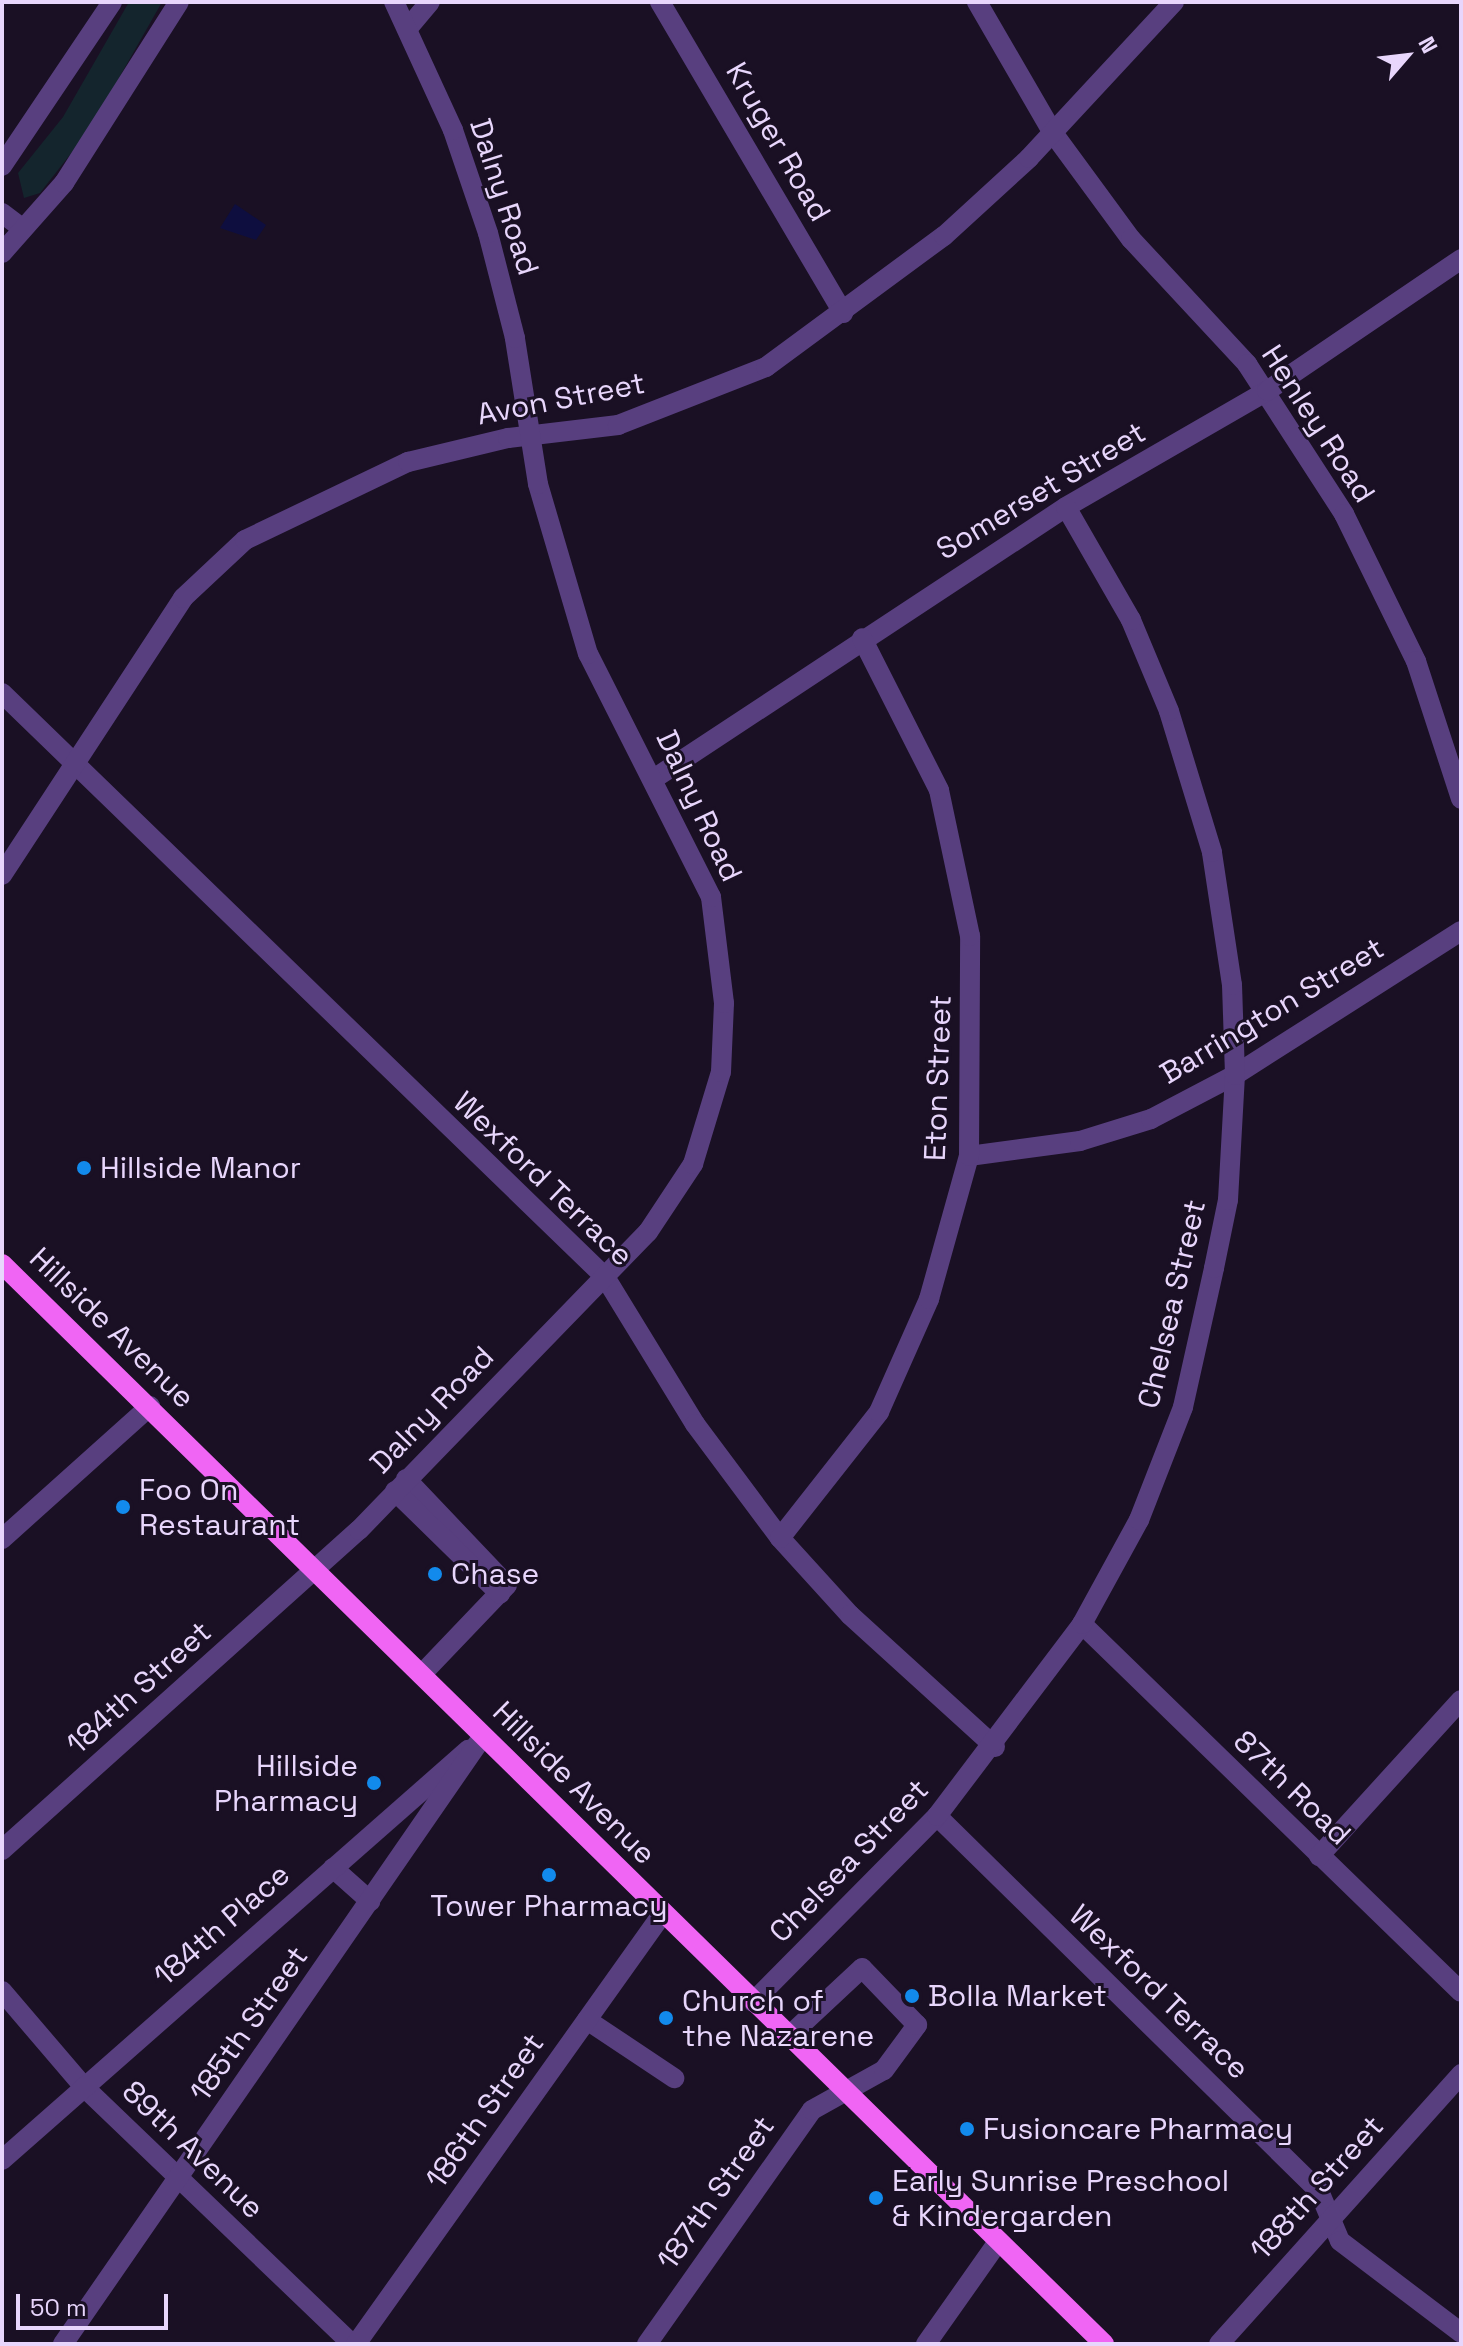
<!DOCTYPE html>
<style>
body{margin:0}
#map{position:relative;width:1463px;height:2346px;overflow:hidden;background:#1a1024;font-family:"Space Grotesk",sans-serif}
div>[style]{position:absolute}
.green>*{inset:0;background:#14252d}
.water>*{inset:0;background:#0e0e3f}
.minor>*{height:20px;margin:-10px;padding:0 10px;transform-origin:10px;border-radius:10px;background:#583f7f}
.major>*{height:20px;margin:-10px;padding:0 10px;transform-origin:10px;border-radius:10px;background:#f065f4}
.dots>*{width:22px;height:22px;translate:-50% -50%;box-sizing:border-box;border:4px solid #1a1024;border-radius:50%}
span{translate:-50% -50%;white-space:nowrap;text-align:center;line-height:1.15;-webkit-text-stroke:6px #1a1024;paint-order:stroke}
.street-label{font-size:30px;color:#e8d6fc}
.poi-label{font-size:30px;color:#e8d6fc}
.left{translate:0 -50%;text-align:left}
.right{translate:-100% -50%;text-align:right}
.frame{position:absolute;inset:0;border:4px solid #e8d6fc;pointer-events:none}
.north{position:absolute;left:1367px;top:16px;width:80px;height:80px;-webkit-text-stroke:6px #1a1024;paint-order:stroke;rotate:62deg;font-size:22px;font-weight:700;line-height:32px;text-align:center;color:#e8d6fc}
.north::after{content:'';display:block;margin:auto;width:28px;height:36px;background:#e8d6fc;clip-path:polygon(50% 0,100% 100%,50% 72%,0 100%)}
.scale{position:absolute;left:16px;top:2294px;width:152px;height:36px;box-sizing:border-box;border:4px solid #e8d6fc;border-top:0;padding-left:10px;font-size:24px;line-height:28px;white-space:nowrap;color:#e8d6fc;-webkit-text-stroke:6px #1a1024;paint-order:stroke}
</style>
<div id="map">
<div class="green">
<i style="clip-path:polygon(129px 2px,162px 2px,90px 129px,40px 193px,24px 198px,18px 173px,63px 117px)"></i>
</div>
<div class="water">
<i style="clip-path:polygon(235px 204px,266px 225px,256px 240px,220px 228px)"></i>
</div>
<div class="minor">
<i style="left:660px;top:2px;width:361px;rotate:59.5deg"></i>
<i style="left:977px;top:2px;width:151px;rotate:59.9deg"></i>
<i style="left:1053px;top:133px;width:132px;rotate:53.7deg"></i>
<i style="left:1131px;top:239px;width:171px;rotate:47.1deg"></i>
<i style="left:1247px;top:364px;width:179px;rotate:57.1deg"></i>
<i style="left:1344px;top:514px;width:164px;rotate:63.9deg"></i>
<i style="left:1416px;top:661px;width:145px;rotate:71.9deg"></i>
<i style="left:408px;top:28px;width:34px;rotate:-50deg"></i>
<i style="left:2px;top:166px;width:197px;rotate:-56.1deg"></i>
<i style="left:2px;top:213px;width:26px;rotate:37deg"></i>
<i style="left:2px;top:253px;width:94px;rotate:-48.5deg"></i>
<i style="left:64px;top:183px;width:214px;rotate:-57.6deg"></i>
<i style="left:2px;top:693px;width:839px;rotate:44.08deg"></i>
<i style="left:605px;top:1277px;width:172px;rotate:58.5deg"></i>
<i style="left:695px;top:1424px;width:142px;rotate:53.3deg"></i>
<i style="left:780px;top:1538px;width:104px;rotate:47.7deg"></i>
<i style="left:850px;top:1615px;width:196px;rotate:42.3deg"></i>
<i style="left:655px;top:778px;width:492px;rotate:-33.4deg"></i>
<i style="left:1066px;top:507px;width:232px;rotate:-30deg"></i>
<i style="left:1267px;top:391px;width:235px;rotate:-34.2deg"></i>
<i style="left:2px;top:875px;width:331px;rotate:-56.8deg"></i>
<i style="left:183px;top:598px;width:85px;rotate:-43.1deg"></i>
<i style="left:245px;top:540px;width:181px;rotate:-25.6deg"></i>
<i style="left:408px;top:462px;width:103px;rotate:-13.5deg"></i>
<i style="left:508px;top:438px;width:111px;rotate:-6.7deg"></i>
<i style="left:618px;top:425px;width:159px;rotate:-21.4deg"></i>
<i style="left:766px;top:367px;width:221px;rotate:-36.4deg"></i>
<i style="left:944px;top:236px;width:115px;rotate:-42.5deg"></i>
<i style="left:1029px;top:158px;width:213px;rotate:-47.1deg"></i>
<i style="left:969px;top:1156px;width:112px;rotate:-7.7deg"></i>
<i style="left:1080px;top:1141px;width:74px;rotate:-17.2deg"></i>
<i style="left:1151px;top:1119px;width:95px;rotate:-27.6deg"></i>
<i style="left:1235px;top:1075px;width:268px;rotate:-32.5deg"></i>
<i style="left:406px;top:1479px;width:146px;rotate:46.4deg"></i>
<i style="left:507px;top:1585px;width:124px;rotate:133.7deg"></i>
<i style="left:395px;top:1491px;width:147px;rotate:44.4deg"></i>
<i style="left:780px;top:1538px;width:160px;rotate:-51.8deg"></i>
<i style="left:879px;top:1412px;width:124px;rotate:-66.1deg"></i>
<i style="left:929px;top:1299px;width:148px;rotate:-74.4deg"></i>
<i style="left:969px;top:1156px;width:220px;rotate:-89.7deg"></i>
<i style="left:970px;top:936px;width:149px;rotate:-102deg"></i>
<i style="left:939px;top:790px;width:170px;rotate:-116.9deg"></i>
<i style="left:2px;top:1539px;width:199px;rotate:-41.9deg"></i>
<i style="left:1082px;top:1624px;width:528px;rotate:44.16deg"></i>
<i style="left:937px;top:1816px;width:535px;rotate:44.47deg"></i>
<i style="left:1319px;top:2191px;width:54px;rotate:67.2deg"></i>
<i style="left:1340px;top:2241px;width:152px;rotate:37.2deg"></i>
<i style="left:2px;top:1850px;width:479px;rotate:-41.9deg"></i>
<i style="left:359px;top:1530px;width:415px;rotate:-45.9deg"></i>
<i style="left:648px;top:1232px;width:82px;rotate:-56.5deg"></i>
<i style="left:693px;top:1164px;width:96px;rotate:-73.1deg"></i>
<i style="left:721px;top:1072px;width:69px;rotate:-87.5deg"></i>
<i style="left:724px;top:1003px;width:107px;rotate:-97deg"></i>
<i style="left:711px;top:897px;width:272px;rotate:-116.8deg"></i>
<i style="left:588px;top:654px;width:177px;rotate:-106.4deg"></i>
<i style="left:538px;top:484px;width:148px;rotate:-99deg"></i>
<i style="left:515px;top:338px;width:108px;rotate:-104.4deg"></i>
<i style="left:488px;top:233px;width:109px;rotate:-108.8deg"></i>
<i style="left:453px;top:130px;width:141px;rotate:-114.7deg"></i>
<i style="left:1319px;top:1856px;width:211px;rotate:-47.7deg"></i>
<i style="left:333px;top:1868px;width:50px;rotate:41.7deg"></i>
<i style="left:2px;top:1991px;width:126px;rotate:49.5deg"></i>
<i style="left:84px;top:2087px;width:371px;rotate:43.8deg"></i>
<i style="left:753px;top:2002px;width:262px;rotate:-45.3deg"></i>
<i style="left:937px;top:1816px;width:241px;rotate:-52.9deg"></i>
<i style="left:1082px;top:1624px;width:119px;rotate:-61.3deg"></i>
<i style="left:1139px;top:1520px;width:121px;rotate:-68.7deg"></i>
<i style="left:1183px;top:1407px;width:142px;rotate:-77.4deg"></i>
<i style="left:1214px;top:1268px;width:69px;rotate:-78.4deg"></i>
<i style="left:1228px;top:1200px;width:125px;rotate:-86.8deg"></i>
<i style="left:1235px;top:1075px;width:90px;rotate:-91.9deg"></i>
<i style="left:1232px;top:985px;width:134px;rotate:-98.6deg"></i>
<i style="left:1212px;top:852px;width:147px;rotate:-107deg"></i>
<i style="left:1169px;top:711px;width:99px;rotate:-112.7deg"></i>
<i style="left:1131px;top:620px;width:130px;rotate:-119.9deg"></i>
<i style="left:587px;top:2020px;width:105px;rotate:33.7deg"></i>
<i style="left:2px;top:2160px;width:621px;rotate:-41.34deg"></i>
<i style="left:63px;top:2344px;width:739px;rotate:-55.36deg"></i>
<i style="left:356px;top:2344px;width:529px;rotate:-54.54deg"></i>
<i style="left:647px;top:2344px;width:286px;rotate:-54.8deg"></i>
<i style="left:812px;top:2110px;width:82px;rotate:-29.1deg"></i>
<i style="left:884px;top:2070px;width:56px;rotate:-53.7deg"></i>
<i style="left:917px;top:2025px;width:79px;rotate:-134deg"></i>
<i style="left:862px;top:1968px;width:101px;rotate:137deg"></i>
<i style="left:926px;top:2344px;width:125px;rotate:-54.8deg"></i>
<i style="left:1219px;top:2344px;width:363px;rotate:-48.1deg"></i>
</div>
<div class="major">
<i style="left:2px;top:1264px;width:1543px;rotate:44.42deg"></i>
</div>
<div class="dots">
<i style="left:84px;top:1168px;background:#128aec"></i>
<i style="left:123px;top:1507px;background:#128aec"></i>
<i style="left:435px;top:1574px;background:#128aec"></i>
<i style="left:374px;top:1783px;background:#128aec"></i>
<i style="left:549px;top:1875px;background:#128aec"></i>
<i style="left:912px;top:1996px;background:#128aec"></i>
<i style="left:666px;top:2018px;background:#128aec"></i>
<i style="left:967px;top:2129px;background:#128aec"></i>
<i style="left:876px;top:2198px;background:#128aec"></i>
</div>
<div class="street-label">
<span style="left:778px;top:142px;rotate:60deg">Kruger Road</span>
<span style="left:504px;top:197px;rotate:72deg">Dalny Road</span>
<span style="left:561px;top:399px;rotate:-11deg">Avon Street</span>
<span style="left:1318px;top:424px;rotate:57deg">Henley Road</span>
<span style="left:1041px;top:491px;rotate:-31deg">Somerset Street</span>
<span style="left:699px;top:806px;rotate:65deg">Dalny Road</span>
<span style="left:1272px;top:1011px;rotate:-31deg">Barrington Street</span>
<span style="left:938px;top:1078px;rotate:-88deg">Eton Street</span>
<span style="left:543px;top:1179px;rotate:44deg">Wexford Terrace</span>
<span style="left:1172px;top:1304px;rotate:-77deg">Chelsea Street</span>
<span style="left:112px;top:1328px;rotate:44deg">Hillside Avenue</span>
<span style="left:432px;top:1410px;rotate:-46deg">Dalny Road</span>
<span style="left:139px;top:1688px;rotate:-42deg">184th Street</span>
<span style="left:574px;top:1783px;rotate:45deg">Hillside Avenue</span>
<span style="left:1292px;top:1788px;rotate:44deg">87th Road</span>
<span style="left:849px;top:1861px;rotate:-46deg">Chelsea Street</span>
<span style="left:222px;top:1925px;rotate:-41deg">184th Place</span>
<span style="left:1159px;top:1992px;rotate:44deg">Wexford Terrace</span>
<span style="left:249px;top:2024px;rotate:-55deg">185th Street</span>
<span style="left:485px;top:2111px;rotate:-55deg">186th Street</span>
<span style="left:193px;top:2150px;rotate:44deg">89th Avenue</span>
<span style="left:1317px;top:2188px;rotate:-48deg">188th Street</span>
<span style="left:716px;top:2193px;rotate:-55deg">187th Street</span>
</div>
<div class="poi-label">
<span class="left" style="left:100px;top:1168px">Hillside Manor</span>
<span class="left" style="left:139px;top:1507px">Foo On<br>Restaurant</span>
<span class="left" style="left:451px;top:1574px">Chase</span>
<span class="right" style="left:358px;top:1783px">Hillside<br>Pharmacy</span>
<span style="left:549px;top:1906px">Tower Pharmacy</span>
<span class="left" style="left:928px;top:1996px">Bolla Market</span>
<span class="left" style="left:682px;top:2018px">Church of<br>the Nazarene</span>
<span class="left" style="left:983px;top:2129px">Fusioncare Pharmacy</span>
<span class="left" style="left:892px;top:2198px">Early Sunrise Preschool<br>&amp; Kindergarden</span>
</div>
<div class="frame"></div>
<div class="north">N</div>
<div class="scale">50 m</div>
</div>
